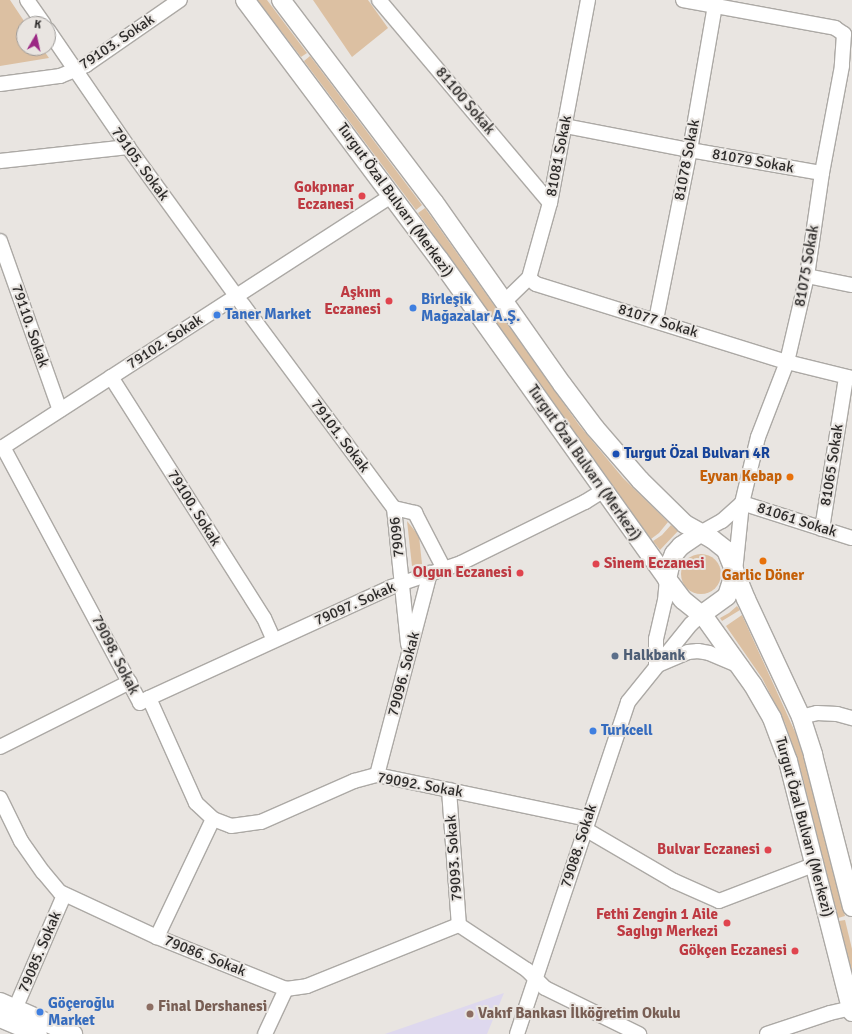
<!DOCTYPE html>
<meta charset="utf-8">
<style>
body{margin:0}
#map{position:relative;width:852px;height:1034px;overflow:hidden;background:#e9e5e1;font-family:Signika,sans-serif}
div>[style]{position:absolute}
.education>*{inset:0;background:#ded8ee}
.green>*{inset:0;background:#dcc0a2}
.round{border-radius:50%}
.roads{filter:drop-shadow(1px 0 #aca9a5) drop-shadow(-1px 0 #aca9a5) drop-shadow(0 1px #aca9a5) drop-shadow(0 -1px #aca9a5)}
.minor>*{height:14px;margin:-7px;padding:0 7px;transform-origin:7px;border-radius:7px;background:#fff}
.major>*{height:18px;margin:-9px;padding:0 9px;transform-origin:9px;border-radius:9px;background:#fff}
.dots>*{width:11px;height:11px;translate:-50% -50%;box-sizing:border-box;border:2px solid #e9e5e1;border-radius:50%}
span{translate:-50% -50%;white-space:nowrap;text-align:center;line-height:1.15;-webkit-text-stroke:4px #e9e5e1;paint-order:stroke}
.street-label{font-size:15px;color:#2e2c2b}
.health-label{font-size:15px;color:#be3a42;font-weight:700}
.right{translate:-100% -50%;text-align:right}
.left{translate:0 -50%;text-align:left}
.shop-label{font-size:15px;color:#366cbe;font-weight:700}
.transit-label{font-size:15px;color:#164399;font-weight:700}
.food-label{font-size:15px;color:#c56008;font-weight:700}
.service-label{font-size:15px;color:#4e5e75;font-weight:700}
.education-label{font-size:15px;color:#785e54;font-weight:700}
.north{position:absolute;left:16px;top:16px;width:40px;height:40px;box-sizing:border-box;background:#e9e5e1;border:1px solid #9e9b98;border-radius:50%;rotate:9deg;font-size:11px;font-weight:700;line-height:16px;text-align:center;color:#2e2c2b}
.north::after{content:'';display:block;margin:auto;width:14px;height:18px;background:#9b2884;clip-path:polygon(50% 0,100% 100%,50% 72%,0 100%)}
</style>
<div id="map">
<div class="education">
<i style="clip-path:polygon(504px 993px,487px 1034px,385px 1034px)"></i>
</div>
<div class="green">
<i style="clip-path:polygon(0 0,10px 0,26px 24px,24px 24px,24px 48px,42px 48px,49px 58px,0 66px)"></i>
<i style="clip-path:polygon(257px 0,267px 0,307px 53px,301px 57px)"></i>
<i style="clip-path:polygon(313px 0,368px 0,388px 28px,352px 57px)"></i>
<i style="clip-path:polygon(310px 56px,422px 205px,416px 210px,304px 61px)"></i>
<i style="clip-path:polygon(425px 208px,579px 425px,623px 478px,668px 522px,659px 533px,651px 539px,418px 213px)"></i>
<i style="clip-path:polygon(407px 521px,419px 536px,422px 564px,412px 566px)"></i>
<i style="clip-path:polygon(671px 525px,678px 531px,660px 550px,653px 541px,662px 535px)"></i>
<i class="round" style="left:681px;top:554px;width:40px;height:40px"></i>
<i style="clip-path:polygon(737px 606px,740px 610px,722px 621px,720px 618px,729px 613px)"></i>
<i style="clip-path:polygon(742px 615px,796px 734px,809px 773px,845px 916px,838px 918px,802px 775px,785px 723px,762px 678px,726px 626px)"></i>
<i style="clip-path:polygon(845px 920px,852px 949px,852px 973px,839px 921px)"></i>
</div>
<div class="roads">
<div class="minor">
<i style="left:27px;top:0;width:29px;rotate:55deg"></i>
<i style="left:379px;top:0;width:265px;rotate:49.9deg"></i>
<i style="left:683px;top:0;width:155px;rotate:10.4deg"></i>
<i style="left:835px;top:28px;width:11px;rotate:34deg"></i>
<i style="left:844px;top:34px;width:32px;rotate:94deg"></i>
<i style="left:842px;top:66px;width:109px;rotate:100.6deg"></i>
<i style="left:822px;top:173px;width:104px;rotate:98.3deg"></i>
<i style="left:807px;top:276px;width:88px;rotate:103.1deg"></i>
<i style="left:787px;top:362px;width:80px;rotate:111.1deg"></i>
<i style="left:758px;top:437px;width:68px;rotate:103.6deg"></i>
<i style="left:742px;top:503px;width:69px;rotate:95.8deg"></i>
<i style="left:48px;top:30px;width:142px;rotate:55.6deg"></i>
<i style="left:128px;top:147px;width:195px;rotate:54deg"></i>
<i style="left:243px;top:305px;width:253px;rotate:53.4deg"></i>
<i style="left:394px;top:508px;width:22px;rotate:13deg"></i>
<i style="left:415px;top:513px;width:63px;rotate:62.6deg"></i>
<i style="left:0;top:84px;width:61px;rotate:-7.6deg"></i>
<i style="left:60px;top:76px;width:16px;rotate:-22deg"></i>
<i style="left:75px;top:70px;width:12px;rotate:-24deg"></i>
<i style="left:86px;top:65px;width:114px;rotate:-34.7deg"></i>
<i style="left:565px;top:126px;width:127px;rotate:10.9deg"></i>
<i style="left:690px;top:150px;width:134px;rotate:9.9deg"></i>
<i style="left:0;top:161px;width:129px;rotate:-6.2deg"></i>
<i style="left:0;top:241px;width:179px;rotate:70.5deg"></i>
<i style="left:807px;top:276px;width:46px;rotate:11.3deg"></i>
<i style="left:529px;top:278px;width:9px;rotate:41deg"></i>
<i style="left:536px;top:284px;width:263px;rotate:17.3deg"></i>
<i style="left:787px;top:362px;width:67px;rotate:13.8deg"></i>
<i style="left:505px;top:301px;width:33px;rotate:-44deg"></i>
<i style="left:529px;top:278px;width:78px;rotate:-74.4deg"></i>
<i style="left:550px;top:203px;width:207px;rotate:-79.4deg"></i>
<i style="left:656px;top:320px;width:173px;rotate:-78.7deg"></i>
<i style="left:690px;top:150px;width:152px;rotate:-80.2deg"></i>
<i style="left:111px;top:377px;width:285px;rotate:57.6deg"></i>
<i style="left:264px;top:618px;width:24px;rotate:66deg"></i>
<i style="left:3px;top:447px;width:290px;rotate:61.8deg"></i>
<i style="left:140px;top:703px;width:10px;rotate:-29deg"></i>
<i style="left:149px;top:698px;width:115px;rotate:65.9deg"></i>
<i style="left:196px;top:803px;width:23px;rotate:43deg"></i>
<i style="left:213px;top:819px;width:131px;rotate:115.4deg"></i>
<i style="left:0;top:449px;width:467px;rotate:-32.9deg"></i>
<i style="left:742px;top:503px;width:115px;rotate:17.7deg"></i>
<i style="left:394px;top:508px;width:137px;rotate:84.1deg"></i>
<i style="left:822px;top:529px;width:154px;rotate:-81deg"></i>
<i style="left:700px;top:533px;width:25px;rotate:-29deg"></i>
<i style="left:722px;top:521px;width:27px;rotate:-42deg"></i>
<i style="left:660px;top:664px;width:30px;rotate:-23deg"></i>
<i style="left:688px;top:652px;width:10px;rotate:-6deg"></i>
<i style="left:698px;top:651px;width:11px;rotate:10deg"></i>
<i style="left:709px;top:653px;width:36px;rotate:23deg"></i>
<i style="left:656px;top:666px;width:27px;rotate:-90deg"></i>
<i style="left:656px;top:639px;width:39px;rotate:-77deg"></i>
<i style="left:665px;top:601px;width:22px;rotate:-85deg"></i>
<i style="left:149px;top:698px;width:266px;rotate:-24.6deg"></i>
<i style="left:391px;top:587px;width:74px;rotate:-18.9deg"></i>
<i style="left:461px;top:563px;width:138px;rotate:-26.2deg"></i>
<i style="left:585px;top:502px;width:22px;rotate:-32deg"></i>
<i style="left:801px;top:717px;width:16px;rotate:-14deg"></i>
<i style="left:817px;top:713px;width:20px;rotate:3deg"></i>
<i style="left:837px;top:714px;width:16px;rotate:15deg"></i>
<i style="left:0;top:747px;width:145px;rotate:-26.6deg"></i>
<i style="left:377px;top:775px;width:209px;rotate:-75.3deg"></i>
<i style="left:449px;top:790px;width:135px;rotate:85.8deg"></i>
<i style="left:0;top:798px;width:48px;rotate:64deg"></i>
<i style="left:21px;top:841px;width:38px;rotate:55deg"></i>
<i style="left:43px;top:872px;width:26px;rotate:50deg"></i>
<i style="left:60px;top:892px;width:107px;rotate:24.9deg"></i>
<i style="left:157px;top:937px;width:139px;rotate:22deg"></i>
<i style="left:286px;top:989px;width:21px;rotate:-8deg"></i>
<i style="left:307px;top:986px;width:164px;rotate:-21.9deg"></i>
<i style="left:213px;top:819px;width:19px;rotate:21deg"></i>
<i style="left:231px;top:826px;width:30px;rotate:-8deg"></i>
<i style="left:261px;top:822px;width:102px;rotate:-23.8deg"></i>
<i style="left:354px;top:781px;width:24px;rotate:-15deg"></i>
<i style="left:377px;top:775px;width:216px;rotate:11.8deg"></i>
<i style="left:585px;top:829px;width:103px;rotate:30.3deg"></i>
<i style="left:674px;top:881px;width:49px;rotate:24deg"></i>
<i style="left:719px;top:901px;width:104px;rotate:-20.9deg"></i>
<i style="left:459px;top:925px;width:82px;rotate:33.5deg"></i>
<i style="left:527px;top:970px;width:25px;rotate:45deg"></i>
<i style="left:545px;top:988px;width:105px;rotate:26.1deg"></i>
<i style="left:15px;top:1009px;width:124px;rotate:-66.7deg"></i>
<i style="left:265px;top:1034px;width:50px;rotate:-65deg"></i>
<i style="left:517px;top:1034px;width:350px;rotate:-71.5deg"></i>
<i style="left:628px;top:702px;width:100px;rotate:-51.1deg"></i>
<i style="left:691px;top:624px;width:13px;rotate:-42deg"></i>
<i style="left:767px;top:1034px;width:66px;rotate:-18.4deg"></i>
<i style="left:830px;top:1013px;width:22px;rotate:-13deg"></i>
</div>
<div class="major">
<i style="left:245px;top:0;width:324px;rotate:53.2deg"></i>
<i style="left:439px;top:259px;width:393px;rotate:54.5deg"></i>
<i style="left:667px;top:579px;width:26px;rotate:53deg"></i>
<i style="left:683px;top:600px;width:28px;rotate:39deg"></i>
<i style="left:705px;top:618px;width:82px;rotate:54.4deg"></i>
<i style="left:753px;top:685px;width:38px;rotate:60deg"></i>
<i style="left:772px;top:718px;width:46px;rotate:69.6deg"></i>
<i style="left:788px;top:761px;width:259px;rotate:75.7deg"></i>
<i style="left:281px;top:0;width:253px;rotate:52.9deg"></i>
<i style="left:434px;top:202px;width:223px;rotate:54.9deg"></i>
<i style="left:562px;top:384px;width:55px;rotate:53.1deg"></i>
<i style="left:595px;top:428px;width:69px;rotate:49.1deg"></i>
<i style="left:640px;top:480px;width:63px;rotate:44.4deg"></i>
<i style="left:685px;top:524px;width:31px;rotate:29deg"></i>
<i style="left:712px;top:539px;width:18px;rotate:38deg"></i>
<i style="left:726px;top:550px;width:53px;rotate:67.8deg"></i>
<i style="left:746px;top:599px;width:130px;rotate:65deg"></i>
<i style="left:801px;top:717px;width:40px;rotate:72deg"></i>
<i style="left:813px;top:755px;width:157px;rotate:75.6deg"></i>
<i style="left:667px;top:579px;width:18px;rotate:-77deg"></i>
<i style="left:671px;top:561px;width:8px;rotate:-67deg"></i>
<i style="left:674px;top:554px;width:11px;rotate:-49deg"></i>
<i style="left:681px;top:546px;width:23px;rotate:-34deg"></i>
<i style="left:701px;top:615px;width:32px;rotate:-36deg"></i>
<i style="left:727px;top:596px;width:25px;rotate:-72deg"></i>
<i style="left:0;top:1002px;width:80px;rotate:23.7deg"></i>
<i style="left:0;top:1018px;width:41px;rotate:22.8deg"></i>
</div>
</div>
<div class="dots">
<i style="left:362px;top:196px;background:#e0444e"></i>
<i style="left:389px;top:301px;background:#e0444e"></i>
<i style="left:413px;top:308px;background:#3f7fe0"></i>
<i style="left:217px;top:315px;background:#3f7fe0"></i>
<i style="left:616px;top:454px;background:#1a4fb4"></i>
<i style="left:790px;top:477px;background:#e8710a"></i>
<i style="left:763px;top:561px;background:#e8710a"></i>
<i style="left:596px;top:564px;background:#e0444e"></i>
<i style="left:520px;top:573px;background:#e0444e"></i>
<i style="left:615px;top:656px;background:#5c6f8a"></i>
<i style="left:593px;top:731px;background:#3f7fe0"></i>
<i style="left:768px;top:850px;background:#e0444e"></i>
<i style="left:727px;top:923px;background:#e0444e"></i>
<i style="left:795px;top:951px;background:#e0444e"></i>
<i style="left:150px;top:1007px;background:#8d6e63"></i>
<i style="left:40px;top:1012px;background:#3f7fe0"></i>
<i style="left:470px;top:1014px;background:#8d6e63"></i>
</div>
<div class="street-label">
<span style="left:117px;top:42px;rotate:-34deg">79103. Sokak</span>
<span style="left:465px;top:101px;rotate:50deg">81100 Sokak</span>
<span style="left:559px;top:156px;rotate:-79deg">81081 Sokak</span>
<span style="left:687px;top:160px;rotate:-79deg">81078 Sokak</span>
<span style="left:753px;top:161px;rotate:10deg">81079 Sokak</span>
<span style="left:140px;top:164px;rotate:54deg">79105. Sokak</span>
<span style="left:395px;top:200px;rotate:54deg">Turgut Özal Bulvarı (Merkezi)</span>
<span style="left:807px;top:266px;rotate:-80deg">81075 Sokak</span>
<span style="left:658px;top:321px;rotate:17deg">81077 Sokak</span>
<span style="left:30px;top:326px;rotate:71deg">79110. Sokak</span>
<span style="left:165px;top:342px;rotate:-33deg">79102. Sokak</span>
<span style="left:340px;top:436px;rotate:53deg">79101. Sokak</span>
<span style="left:584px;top:463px;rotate:55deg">Turgut Özal Bulvarı (Merkezi)</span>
<span style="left:832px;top:465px;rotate:-81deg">81065 Sokak</span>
<span style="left:194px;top:508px;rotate:58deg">79100. Sokak</span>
<span style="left:797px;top:520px;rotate:18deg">81061 Sokak</span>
<span style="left:397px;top:537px;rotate:-96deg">79096</span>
<span style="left:355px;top:604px;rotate:-24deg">79097. Sokak</span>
<span style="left:115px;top:655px;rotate:63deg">79098. Sokak</span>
<span style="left:404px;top:674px;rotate:-75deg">79096. Sokak</span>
<span style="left:420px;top:785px;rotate:10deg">79092. Sokak</span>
<span style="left:804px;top:827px;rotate:75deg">Turgut Özal Bulvarı (Merkezi)</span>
<span style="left:579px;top:846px;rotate:-72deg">79088. Sokak</span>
<span style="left:454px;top:858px;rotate:-94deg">79093. Sokak</span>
<span style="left:40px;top:952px;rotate:-67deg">79085. Sokak</span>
<span style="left:205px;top:956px;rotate:22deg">79086. Sokak</span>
</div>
<div class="health-label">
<span class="right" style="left:354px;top:196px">Gokpınar<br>Eczanesi</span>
<span class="right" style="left:381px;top:301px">Aşkım<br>Eczanesi</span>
<span class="left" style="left:604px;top:564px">Sinem Eczanesi</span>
<span class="right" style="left:512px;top:573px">Olgun Eczanesi</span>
<span class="right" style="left:760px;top:850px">Bulvar Eczanesi</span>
<span class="right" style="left:718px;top:923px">Fethi Zengin 1 Aile<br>Saglıgı Merkezi</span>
<span class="right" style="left:787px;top:951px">Gökçen Eczanesi</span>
</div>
<div class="shop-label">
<span class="left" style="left:421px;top:308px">Birleşik<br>Mağazalar A.Ş.</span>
<span class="left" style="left:225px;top:315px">Taner Market</span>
<span class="left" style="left:601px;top:731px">Turkcell</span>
<span class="left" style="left:48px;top:1012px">Göçeroğlu<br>Market</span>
</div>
<div class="transit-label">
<span class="left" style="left:624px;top:454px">Turgut Özal Bulvarı 4R</span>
</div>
<div class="food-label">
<span class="right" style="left:782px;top:477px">Eyvan Kebap</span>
<span style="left:763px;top:576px">Garlic Döner</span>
</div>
<div class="service-label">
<span class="left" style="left:623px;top:656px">Halkbank</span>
</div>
<div class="education-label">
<span class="left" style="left:158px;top:1007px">Final Dershanesi</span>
<span class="left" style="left:478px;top:1014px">Vakıf Bankası İlköğretim Okulu</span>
</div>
<div class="north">K</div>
</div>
